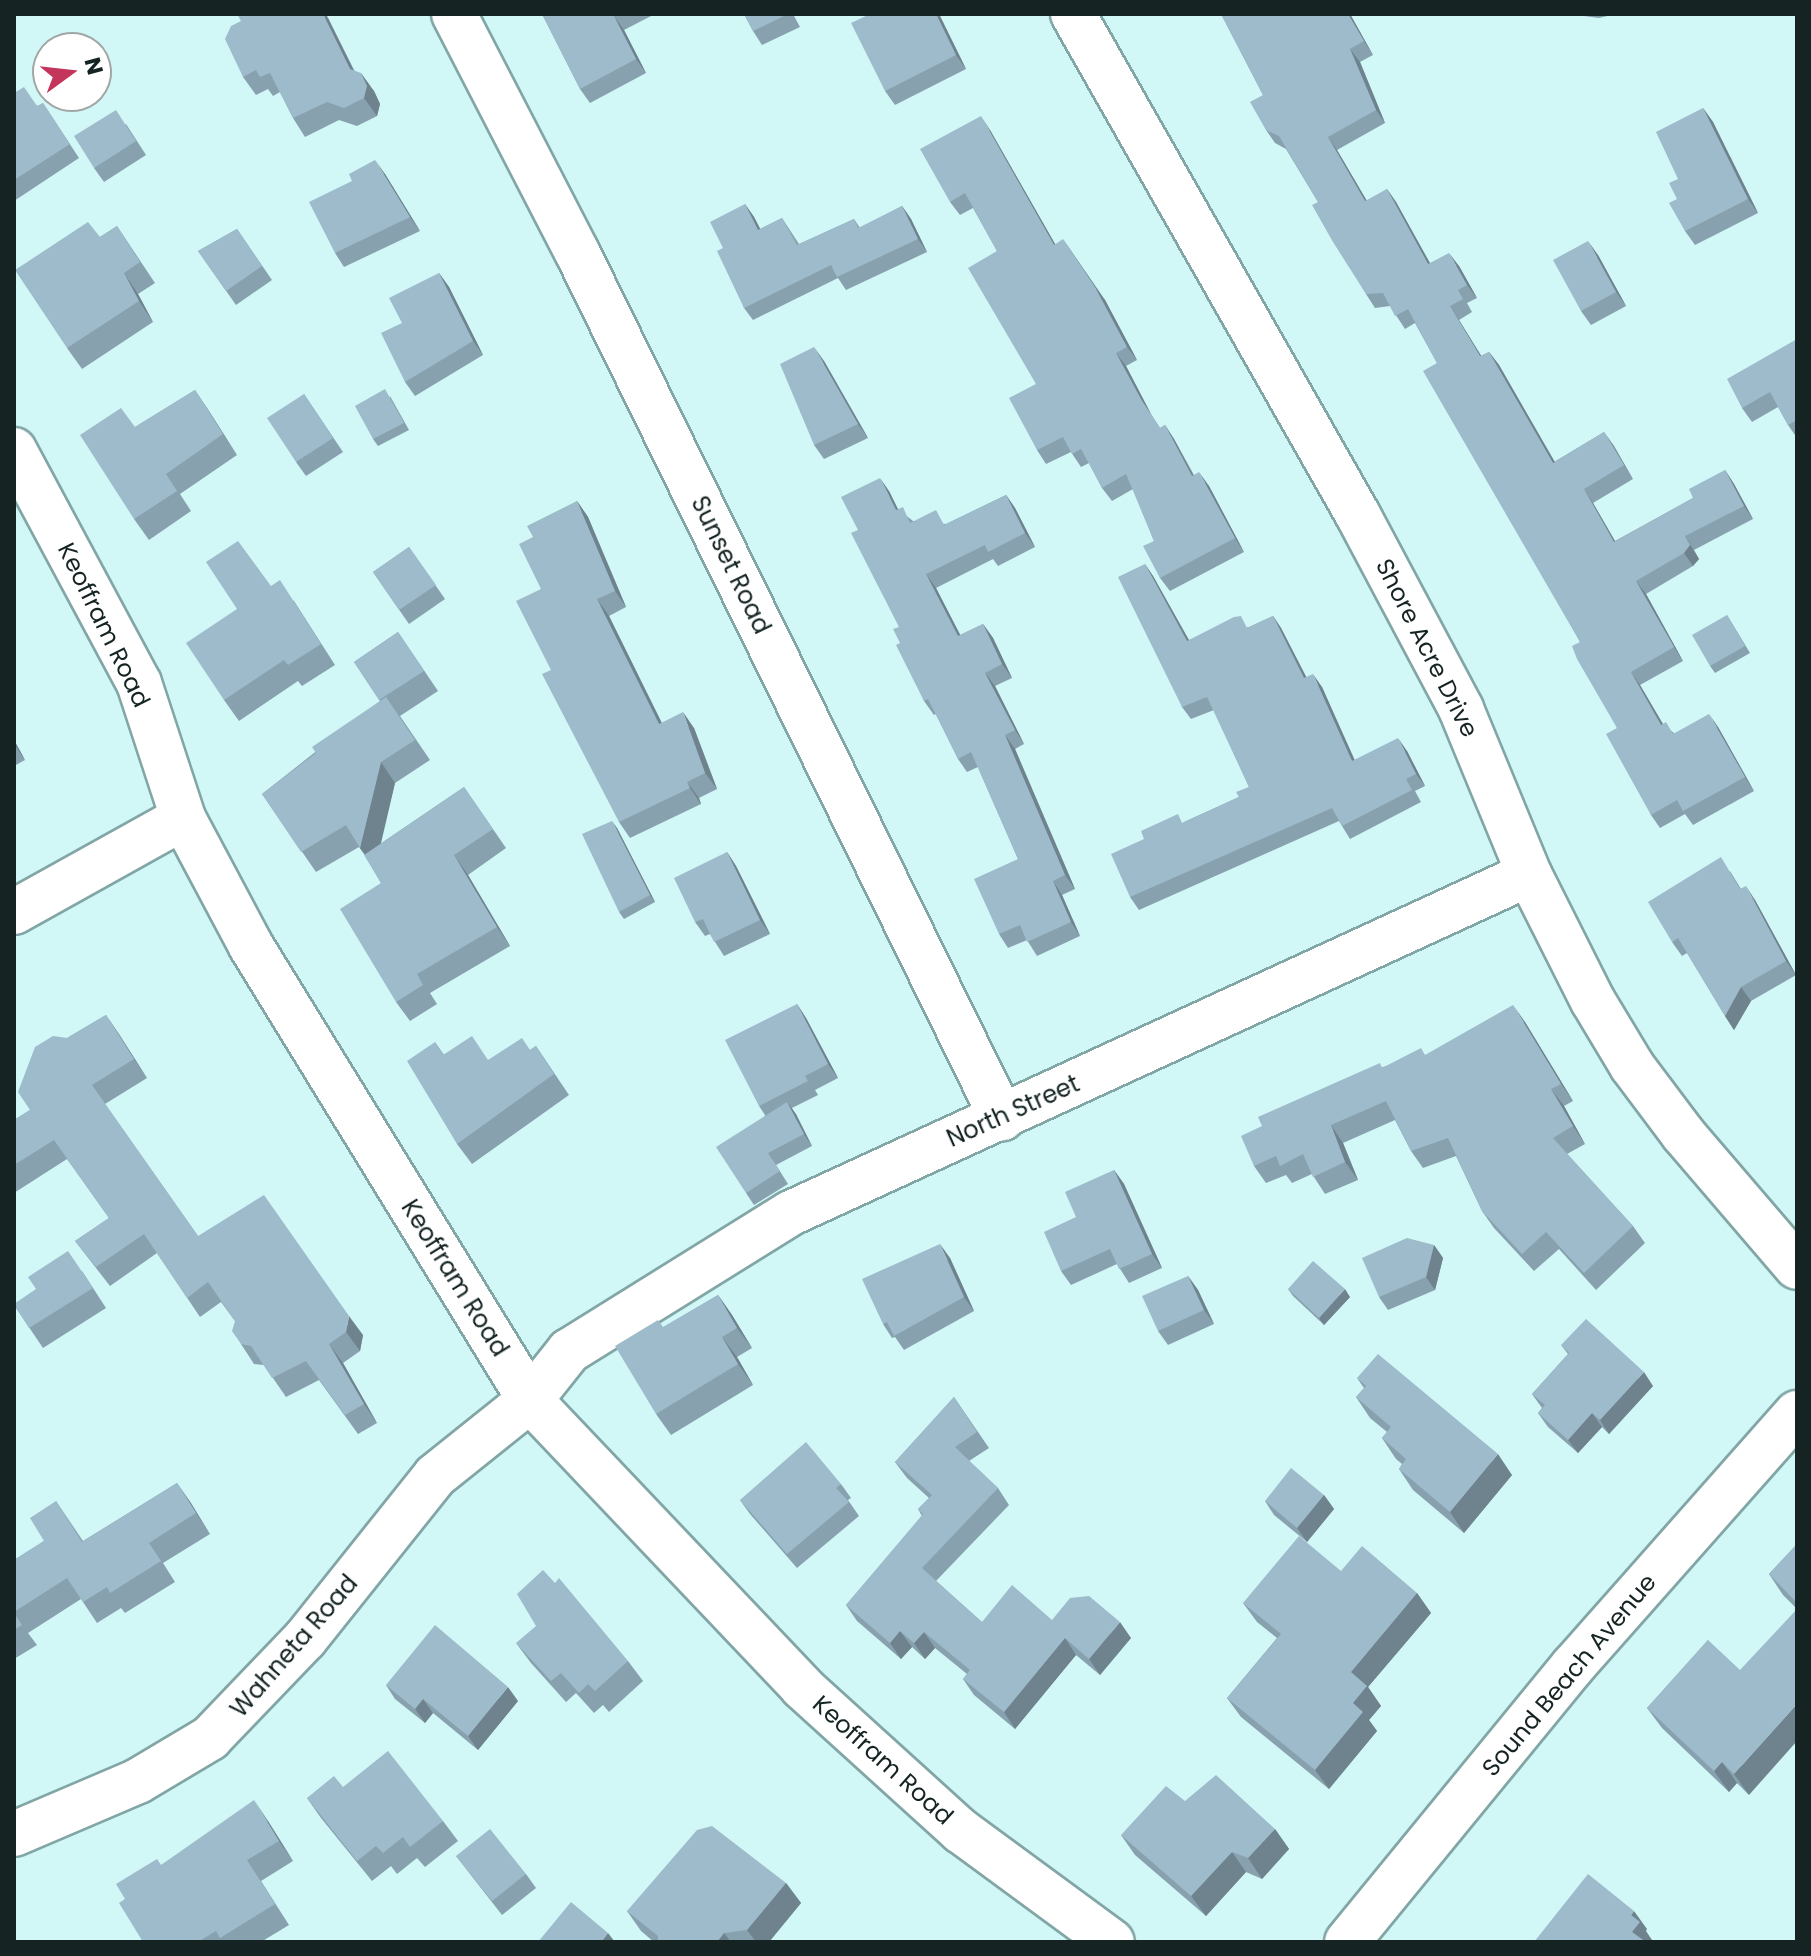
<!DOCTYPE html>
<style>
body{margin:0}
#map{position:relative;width:1811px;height:1956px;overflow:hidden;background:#d2f7f7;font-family:Poppins,sans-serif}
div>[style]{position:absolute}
.roads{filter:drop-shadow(2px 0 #82a5a5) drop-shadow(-2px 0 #82a5a5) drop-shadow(0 2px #82a5a5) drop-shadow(0 -2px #82a5a5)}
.street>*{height:44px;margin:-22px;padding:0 22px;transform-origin:22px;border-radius:22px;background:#fff}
.wall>*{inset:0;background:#88a1af}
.shaded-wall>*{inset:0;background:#6f838e}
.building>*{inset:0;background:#9ebbcb}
span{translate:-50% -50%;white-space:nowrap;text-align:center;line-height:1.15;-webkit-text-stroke:8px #fff;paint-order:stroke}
.street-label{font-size:24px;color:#152323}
.frame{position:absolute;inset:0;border:16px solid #152323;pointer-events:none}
.north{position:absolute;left:32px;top:32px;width:80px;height:80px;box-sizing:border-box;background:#fff;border:2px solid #a1a7a7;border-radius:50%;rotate:75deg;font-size:22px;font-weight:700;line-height:32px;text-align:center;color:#152323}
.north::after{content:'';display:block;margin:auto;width:28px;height:36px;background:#c4355c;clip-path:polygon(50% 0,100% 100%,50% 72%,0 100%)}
</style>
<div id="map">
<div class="roads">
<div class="street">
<i style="left:454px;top:14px;width:268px;rotate:62.7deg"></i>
<i style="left:577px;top:252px;width:965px;rotate:63.86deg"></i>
<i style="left:1073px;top:14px;width:576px;rotate:60.37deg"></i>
<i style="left:1358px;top:515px;width:220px;rotate:62deg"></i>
<i style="left:1461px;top:709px;width:178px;rotate:67.6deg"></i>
<i style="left:1529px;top:874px;width:142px;rotate:63.3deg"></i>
<i style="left:1593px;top:1001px;width:76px;rotate:59deg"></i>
<i style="left:1632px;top:1066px;width:85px;rotate:53.1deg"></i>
<i style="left:1683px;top:1134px;width:175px;rotate:49.4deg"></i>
<i style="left:14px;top:450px;width:264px;rotate:61.8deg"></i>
<i style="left:139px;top:683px;width:142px;rotate:71.9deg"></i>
<i style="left:183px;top:818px;width:145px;rotate:62deg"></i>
<i style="left:251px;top:946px;width:533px;rotate:58.43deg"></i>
<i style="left:530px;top:1400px;width:395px;rotate:46.5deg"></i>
<i style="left:802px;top:1687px;width:215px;rotate:42.2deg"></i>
<i style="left:961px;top:1831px;width:187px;rotate:36.3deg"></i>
<i style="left:14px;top:912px;width:193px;rotate:-29.1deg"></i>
<i style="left:14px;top:1834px;width:135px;rotate:-23.1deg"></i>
<i style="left:138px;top:1781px;width:84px;rotate:-30.8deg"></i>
<i style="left:210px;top:1738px;width:137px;rotate:-46.2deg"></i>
<i style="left:305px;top:1639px;width:208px;rotate:-51.4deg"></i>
<i style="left:435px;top:1476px;width:122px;rotate:-38.7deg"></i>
<i style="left:530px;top:1400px;width:63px;rotate:-51.5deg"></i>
<i style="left:569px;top:1351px;width:261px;rotate:-31.9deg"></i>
<i style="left:791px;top:1213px;width:812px;rotate:-24.67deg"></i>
<i style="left:1347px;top:1942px;width:357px;rotate:-50.7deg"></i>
<i style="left:1573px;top:1666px;width:338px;rotate:-48.5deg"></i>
</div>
</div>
<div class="wall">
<i style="clip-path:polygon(542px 14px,655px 14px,624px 30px,646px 73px,590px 103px,580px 89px)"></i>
<i style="clip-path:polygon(744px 14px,793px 14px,800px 27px,762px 45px,753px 31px)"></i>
<i style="clip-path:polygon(939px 14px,966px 69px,895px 105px,885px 91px)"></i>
<i style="clip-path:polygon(1221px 14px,1350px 14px,1373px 55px,1360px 62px,1385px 123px,1337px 150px,1367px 201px,1387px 189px,1396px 202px,1430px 263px,1459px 266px,1477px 298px,1467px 303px,1472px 312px,1459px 320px,1481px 356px,1489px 352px,1499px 365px,1554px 462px,1604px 432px,1633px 479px,1593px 503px,1615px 541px,1693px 498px,1725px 470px,1734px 484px,1753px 519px,1694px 550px,1699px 559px,1693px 566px,1646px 594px,1683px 661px,1640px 685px,1663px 724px,1675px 734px,1718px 727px,1754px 791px,1693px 825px,1685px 814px,1660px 828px,1651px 815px,1617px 728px,1580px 642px,1437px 363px,1415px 323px,1405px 329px,1390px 306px,1375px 308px,1366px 294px,1318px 202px,1286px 149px,1275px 143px,1266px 130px,1263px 95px)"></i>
<i style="clip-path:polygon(1583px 14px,1616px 14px,1599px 18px,1584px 16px)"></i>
<i style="clip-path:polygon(328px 18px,354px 70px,374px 91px,380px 104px,377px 116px,357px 126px,339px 120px,305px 137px,293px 118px,280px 92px,273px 96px,268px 89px,256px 95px,243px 77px,241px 21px)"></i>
<i style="clip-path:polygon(14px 93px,38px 106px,43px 103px,79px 158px,14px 201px)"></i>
<i style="clip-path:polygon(1703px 108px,1713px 122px,1758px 213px,1695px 245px,1685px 231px,1677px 199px,1678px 179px)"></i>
<i style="clip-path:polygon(126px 124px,146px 155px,104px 182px,94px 168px)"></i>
<i style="clip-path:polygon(990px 130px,1055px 244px,1105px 300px,1137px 360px,1126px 366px,1151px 414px,1160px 428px,1165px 425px,1174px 439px,1194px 475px,1209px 486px,1244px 552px,1170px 591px,1160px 578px,1154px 541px,1133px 489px,1112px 501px,1102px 488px,1089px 463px,1081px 467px,1071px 452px,1046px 464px,1037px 450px,1036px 384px,997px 251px,973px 208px,960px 215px,950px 202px)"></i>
<i style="clip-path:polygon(385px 174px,420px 231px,344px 267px,335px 253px,352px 181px)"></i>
<i style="clip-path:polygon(745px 204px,754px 217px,760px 229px,782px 218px,799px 244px,854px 219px,860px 228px,902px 206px,911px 219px,927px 252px,846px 290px,838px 278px,753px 320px,744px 308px,723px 248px)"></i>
<i style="clip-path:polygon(117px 226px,155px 283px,138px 294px,153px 322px,82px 369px,67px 348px,100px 237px)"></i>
<i style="clip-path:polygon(237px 229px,272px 280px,236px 305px,198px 251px)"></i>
<i style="clip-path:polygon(1598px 255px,1626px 306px,1591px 325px,1581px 311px)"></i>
<i style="clip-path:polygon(439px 273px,449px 287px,483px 355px,415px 396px,405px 382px,402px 323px)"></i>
<i style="clip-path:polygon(1797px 339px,1797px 438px,1788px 425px,1778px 407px,1752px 422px,1742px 408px)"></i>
<i style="clip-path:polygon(824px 361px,868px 438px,824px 459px,814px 445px)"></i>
<i style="clip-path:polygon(195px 390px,237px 455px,180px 494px,191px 511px,149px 540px,134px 519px,135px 427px)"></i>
<i style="clip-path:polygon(304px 394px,343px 452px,306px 476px,296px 462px)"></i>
<i style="clip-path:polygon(390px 396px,409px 430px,378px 446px,373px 439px)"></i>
<i style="clip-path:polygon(889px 491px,898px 509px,913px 521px,946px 524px,1006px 495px,1015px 508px,1035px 547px,998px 566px,993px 559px,936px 588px,960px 635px,983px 624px,993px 638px,1012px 678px,995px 686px,1024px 744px,1015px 749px,1075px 889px,1062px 895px,1080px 936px,1037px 956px,1027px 940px,1008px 948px,999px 934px,1018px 859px,978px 767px,967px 772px,958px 759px,936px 714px,934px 715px,924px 701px,900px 643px)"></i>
<i style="clip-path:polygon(577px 501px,588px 517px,626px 607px,609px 616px,662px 723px,694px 728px,717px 789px,699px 798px,701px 804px,630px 838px,619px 822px,541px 589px,533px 537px)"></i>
<i style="clip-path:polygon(409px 547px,445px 599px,409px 624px,373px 572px)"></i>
<i style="clip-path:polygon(1145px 564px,1153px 576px,1189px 640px,1249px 627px,1273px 616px,1281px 628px,1306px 677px,1322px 687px,1354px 760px,1407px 751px,1425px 786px,1415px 791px,1421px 802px,1350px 839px,1339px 821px,1139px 910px,1130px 897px,1184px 822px,1239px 797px,1249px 787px,1214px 710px,1191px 719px,1182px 707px)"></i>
<i style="clip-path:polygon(271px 586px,294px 601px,335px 665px,302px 686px,298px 681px,239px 721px,224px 700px,237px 609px)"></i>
<i style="clip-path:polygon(1727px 615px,1750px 653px,1715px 673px,1710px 666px)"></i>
<i style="clip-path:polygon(398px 632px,438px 691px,400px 716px,430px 760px,395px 783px,380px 844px,464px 787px,506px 848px,468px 875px,510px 946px,430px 993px,437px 1004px,410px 1021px,396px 1002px,381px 883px,365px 855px,359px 847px,316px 872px,262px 794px,380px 701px,354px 662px)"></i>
<i style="clip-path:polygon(14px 740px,25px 760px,14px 766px)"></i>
<i style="clip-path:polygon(617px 828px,655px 902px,624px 919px,619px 912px)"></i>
<i style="clip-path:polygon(727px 852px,736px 866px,770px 934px,724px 956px,710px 934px,705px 936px,695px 922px)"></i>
<i style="clip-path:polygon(1730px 871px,1741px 889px,1755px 900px,1796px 975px,1751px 1001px,1734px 1030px,1725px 1016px,1687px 953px,1682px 956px,1672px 942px)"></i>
<i style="clip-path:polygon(797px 1004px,806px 1018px,838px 1078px,815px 1090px,818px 1095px,792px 1108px,812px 1146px,776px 1165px,788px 1184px,754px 1205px,746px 1193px,765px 1115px,759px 1106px)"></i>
<i style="clip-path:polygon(106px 1015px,147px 1078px,105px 1104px,198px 1236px,363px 1335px,360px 1351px,343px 1363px,377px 1423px,358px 1434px,319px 1380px,286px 1397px,264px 1365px,254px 1364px,241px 1344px,235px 1321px,221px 1302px,200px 1317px,157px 1253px,110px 1286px,75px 1241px,109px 1218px,67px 1159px,14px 1193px,14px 1120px,30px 1110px,67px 1038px)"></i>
<i style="clip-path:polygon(1525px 1022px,1573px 1101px,1564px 1106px,1585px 1144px,1567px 1154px,1633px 1226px,1645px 1243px,1596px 1290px,1559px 1249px,1534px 1271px,1494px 1228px,1482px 1211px,1456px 1156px,1423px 1168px,1411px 1151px,1395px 1120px,1343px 1143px,1358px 1180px,1325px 1194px,1312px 1174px,1292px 1183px,1286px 1175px,1266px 1183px,1254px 1166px,1262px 1126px,1383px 1067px,1426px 1055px)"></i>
<i style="clip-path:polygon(435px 1042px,444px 1055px,488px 1060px,530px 1050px,536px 1046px,569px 1095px,472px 1164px,457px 1144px)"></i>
<i style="clip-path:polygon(1114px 1170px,1124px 1184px,1162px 1268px,1129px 1283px,1117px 1264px,1071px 1285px,1061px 1271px,1076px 1217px)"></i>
<i style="clip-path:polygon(1434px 1245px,1443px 1258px,1435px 1290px,1388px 1310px,1379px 1297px)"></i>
<i style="clip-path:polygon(950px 1258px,974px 1311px,904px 1350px,895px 1337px,892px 1338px,883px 1324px)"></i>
<i style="clip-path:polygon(82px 1271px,106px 1308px,43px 1348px,14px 1305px)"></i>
<i style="clip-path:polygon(1188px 1276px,1198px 1290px,1214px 1324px,1168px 1345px,1158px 1331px)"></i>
<i style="clip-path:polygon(1288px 1289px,1350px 1297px,1324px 1325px,1293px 1296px)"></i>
<i style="clip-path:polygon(718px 1295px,732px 1315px,752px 1348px,737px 1357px,753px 1385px,671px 1435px,656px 1414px,664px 1327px)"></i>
<i style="clip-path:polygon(1561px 1345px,1653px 1386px,1609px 1434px,1602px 1427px,1578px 1453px,1548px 1427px,1538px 1413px,1542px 1408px,1532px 1394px,1568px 1354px)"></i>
<i style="clip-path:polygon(1357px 1378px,1512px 1475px,1464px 1533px,1413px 1490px,1399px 1469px,1402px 1464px,1396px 1459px,1382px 1438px,1387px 1432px,1370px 1418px,1356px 1397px,1364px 1388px)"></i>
<i style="clip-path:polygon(954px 1397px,989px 1448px,969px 1461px,998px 1488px,1009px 1505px,936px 1581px,982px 1622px,1052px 1620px,1131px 1638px,1100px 1675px,1076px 1655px,1015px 1729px,974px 1695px,963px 1679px,967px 1674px,935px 1648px,925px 1659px,912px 1647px,901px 1659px,857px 1621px,846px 1605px,922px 1516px,918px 1509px,929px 1498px,907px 1478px,895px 1462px)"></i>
<i style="clip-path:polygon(177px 1483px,210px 1534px,163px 1563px,175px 1582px,125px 1613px,121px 1608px,97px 1623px,81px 1599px,28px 1633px,37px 1645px,14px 1659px,14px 1560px,44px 1541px,56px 1501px,83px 1541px)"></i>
<i style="clip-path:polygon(841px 1484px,851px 1498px,848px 1500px,859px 1516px,797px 1568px,750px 1514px,740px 1500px)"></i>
<i style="clip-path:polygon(1324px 1495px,1334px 1509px,1307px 1542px,1274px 1515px,1265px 1501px)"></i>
<i style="clip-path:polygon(1797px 1544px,1797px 1609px,1783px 1595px,1769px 1574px)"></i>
<i style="clip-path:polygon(1341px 1571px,1417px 1593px,1431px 1613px,1368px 1687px,1381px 1706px,1369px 1720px,1377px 1731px,1329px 1789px,1241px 1717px,1227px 1698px,1277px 1638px,1257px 1622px,1243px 1603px)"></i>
<i style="clip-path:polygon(1708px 1640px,1749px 1795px,1737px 1783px,1729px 1792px,1662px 1728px,1647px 1708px)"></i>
<i style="clip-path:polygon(516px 1643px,628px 1661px,643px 1681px,609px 1712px,603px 1705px,594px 1713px,576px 1693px,566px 1702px,531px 1663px)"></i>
<i style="clip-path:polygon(386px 1685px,518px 1701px,478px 1750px,433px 1713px,425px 1723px,395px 1699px)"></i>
<i style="clip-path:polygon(343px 1787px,443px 1821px,458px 1841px,425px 1867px,417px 1858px,397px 1874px,391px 1866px,372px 1881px,321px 1818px,307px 1798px)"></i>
<i style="clip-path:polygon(268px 1821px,293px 1861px,261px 1881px,289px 1925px,261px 1942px,143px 1942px,125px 1899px,161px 1865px)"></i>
<i style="clip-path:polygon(1275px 1829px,1289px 1849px,1262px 1879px,1246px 1872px,1206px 1916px,1135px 1855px,1121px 1835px)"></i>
<i style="clip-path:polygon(456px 1856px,526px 1874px,536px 1888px,502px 1915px)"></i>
<i style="clip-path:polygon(786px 1883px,801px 1903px,769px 1942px,654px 1942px,641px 1931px,627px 1911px)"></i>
</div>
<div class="shaded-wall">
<i style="clip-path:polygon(323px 14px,326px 14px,328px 18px,362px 87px,350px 69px)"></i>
<i style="clip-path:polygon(936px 14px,939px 14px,966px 69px,956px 55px)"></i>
<i style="clip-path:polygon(1348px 14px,1350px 14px,1373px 55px,1364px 41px)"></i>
<i style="clip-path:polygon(614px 16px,624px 30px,646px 73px,636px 59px)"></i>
<i style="clip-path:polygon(1350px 49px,1360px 62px,1385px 123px,1376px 110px)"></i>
<i style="clip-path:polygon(361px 73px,374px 91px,380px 104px,377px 116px,364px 98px)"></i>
<i style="clip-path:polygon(1703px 108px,1713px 122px,1758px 213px,1748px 199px)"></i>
<i style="clip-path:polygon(981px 116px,990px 130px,1063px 258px,1054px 245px)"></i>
<i style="clip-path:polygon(1328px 137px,1337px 150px,1375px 215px,1365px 201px)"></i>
<i style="clip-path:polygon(375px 160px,385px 174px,420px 231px,410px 217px)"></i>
<i style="clip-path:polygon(1387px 189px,1396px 202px,1438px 278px,1428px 264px)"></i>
<i style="clip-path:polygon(745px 204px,754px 217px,767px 242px,758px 230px)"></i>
<i style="clip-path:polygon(902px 206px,911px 219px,927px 252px,918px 239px)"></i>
<i style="clip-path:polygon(1063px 239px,1105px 300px,1137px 360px,1127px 347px)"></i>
<i style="clip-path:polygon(1588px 241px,1598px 255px,1626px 306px,1616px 292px)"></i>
<i style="clip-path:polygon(1449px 253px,1459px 266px,1477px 298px,1467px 285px)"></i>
<i style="clip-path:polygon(124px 273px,138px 294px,153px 322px,139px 301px)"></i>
<i style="clip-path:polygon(439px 273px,449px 287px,483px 355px,473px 341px)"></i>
<i style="clip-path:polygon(1450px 306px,1459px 320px,1490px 370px,1480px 356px)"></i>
<i style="clip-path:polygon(814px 347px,824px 361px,868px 438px,858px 424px)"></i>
<i style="clip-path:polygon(1489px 352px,1499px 365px,1563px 476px,1553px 463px)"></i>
<i style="clip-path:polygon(1116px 353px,1126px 366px,1151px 414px,1142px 401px)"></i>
<i style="clip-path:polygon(195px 390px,209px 411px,237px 455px,223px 434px)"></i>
<i style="clip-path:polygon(1165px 425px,1174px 439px,1201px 490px,1192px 476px)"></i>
<i style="clip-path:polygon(1604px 432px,1614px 446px,1633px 479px,1624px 465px)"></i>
<i style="clip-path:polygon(1725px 470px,1734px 484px,1753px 519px,1744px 506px)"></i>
<i style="clip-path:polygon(1199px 472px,1209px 486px,1244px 552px,1235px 538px)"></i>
<i style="clip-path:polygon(880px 478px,889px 491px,905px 524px,896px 510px)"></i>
<i style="clip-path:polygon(1584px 489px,1593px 503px,1623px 555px,1614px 542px)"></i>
<i style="clip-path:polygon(1006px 495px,1015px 508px,1035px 547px,1025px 533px)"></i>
<i style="clip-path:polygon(577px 501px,588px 517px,626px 607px,615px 591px)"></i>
<i style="clip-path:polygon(1685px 536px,1699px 559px,1693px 566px,1684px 553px)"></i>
<i style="clip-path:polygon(1145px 564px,1153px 576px,1196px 653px,1187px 641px)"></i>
<i style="clip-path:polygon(926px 574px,936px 588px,968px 650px,958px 636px)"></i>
<i style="clip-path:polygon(1636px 581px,1646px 594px,1683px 661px,1674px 647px)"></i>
<i style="clip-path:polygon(597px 599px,609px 616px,670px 740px,659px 724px)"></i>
<i style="clip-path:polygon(1273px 616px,1281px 628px,1313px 690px,1304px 678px)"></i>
<i style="clip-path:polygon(983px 624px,993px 638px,1012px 678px,1002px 664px)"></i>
<i style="clip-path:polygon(1631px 672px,1640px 685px,1671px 738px,1661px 725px)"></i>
<i style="clip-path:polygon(985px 673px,995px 686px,1024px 744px,1015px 730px)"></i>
<i style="clip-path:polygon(1313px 674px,1322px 687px,1361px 774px,1352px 761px)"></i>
<i style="clip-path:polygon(683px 712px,694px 728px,717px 789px,705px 773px)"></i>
<i style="clip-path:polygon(1709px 714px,1718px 727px,1754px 791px,1745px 777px)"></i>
<i style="clip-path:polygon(1005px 735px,1015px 749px,1075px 889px,1065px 875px)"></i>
<i style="clip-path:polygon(1398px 738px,1407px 751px,1425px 786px,1416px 774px)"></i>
<i style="clip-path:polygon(14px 740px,25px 760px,14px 744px)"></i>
<i style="clip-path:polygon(381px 762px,395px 783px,375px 869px,360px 848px)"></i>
<i style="clip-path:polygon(687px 782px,699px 798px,701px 804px,690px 788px)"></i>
<i style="clip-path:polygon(612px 821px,617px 828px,655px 902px,650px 895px)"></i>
<i style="clip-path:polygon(727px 852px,736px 866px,770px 934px,760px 920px)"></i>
<i style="clip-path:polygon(454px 855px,468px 875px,510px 946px,497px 927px)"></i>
<i style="clip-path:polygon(1053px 881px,1062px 895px,1080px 936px,1071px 922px)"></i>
<i style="clip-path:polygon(1746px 886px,1755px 900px,1796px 975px,1786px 961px)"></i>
<i style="clip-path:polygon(1741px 987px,1751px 1001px,1734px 1030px,1725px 1016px)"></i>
<i style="clip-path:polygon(797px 1004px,806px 1018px,838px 1078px,828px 1064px)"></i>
<i style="clip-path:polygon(1513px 1005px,1525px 1022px,1573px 1101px,1561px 1084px)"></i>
<i style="clip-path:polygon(106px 1015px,119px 1034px,147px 1078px,134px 1059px)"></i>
<i style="clip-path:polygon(1551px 1089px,1564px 1106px,1585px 1144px,1573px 1126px)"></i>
<i style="clip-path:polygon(787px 1102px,796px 1114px,812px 1146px,804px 1134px)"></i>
<i style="clip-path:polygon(1331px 1125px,1343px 1143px,1358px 1180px,1345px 1162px)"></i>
<i style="clip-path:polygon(1114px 1170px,1124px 1184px,1162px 1268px,1152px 1254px)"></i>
<i style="clip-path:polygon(940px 1244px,950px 1258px,974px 1311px,964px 1297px)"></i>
<i style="clip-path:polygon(1434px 1245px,1443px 1258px,1435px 1290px,1426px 1277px)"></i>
<i style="clip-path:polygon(1188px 1276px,1198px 1290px,1214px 1324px,1204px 1310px)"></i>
<i style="clip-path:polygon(1345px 1289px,1350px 1297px,1324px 1325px,1319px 1318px)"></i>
<i style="clip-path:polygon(718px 1295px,732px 1315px,752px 1348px,737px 1328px)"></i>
<i style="clip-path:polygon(349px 1316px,363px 1335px,360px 1351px,346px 1332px)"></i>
<i style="clip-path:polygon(722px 1337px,737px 1357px,753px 1385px,738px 1364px)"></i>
<i style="clip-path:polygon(329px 1344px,343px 1363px,377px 1423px,364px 1404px)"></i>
<i style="clip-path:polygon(1644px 1372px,1653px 1386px,1609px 1434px,1600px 1420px)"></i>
<i style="clip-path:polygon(1592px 1413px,1602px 1427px,1578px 1453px,1568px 1440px)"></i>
<i style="clip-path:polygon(1498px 1454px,1512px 1475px,1464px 1533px,1450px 1512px)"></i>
<i style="clip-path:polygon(177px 1483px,191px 1503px,210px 1534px,196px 1513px)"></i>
<i style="clip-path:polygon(1324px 1495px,1334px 1509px,1307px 1542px,1297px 1528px)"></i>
<i style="clip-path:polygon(1417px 1593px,1431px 1613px,1368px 1687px,1381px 1706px,1369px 1720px,1377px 1731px,1329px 1789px,1315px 1770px,1353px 1703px,1351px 1672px)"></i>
<i style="clip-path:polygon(1120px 1622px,1131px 1638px,1100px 1675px,1089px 1659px)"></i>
<i style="clip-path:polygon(900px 1631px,912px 1647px,901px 1659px,890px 1643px)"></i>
<i style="clip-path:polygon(924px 1632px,935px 1648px,925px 1659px,914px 1643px)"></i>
<i style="clip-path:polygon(1065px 1638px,1076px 1655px,1015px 1729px,1004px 1712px)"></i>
<i style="clip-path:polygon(508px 1687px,518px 1701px,478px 1750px,468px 1736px)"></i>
<i style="clip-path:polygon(423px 1699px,433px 1713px,425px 1723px,415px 1709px)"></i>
<i style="clip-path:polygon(1797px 1704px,1797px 1741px,1749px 1795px,1734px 1774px)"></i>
<i style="clip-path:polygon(1722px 1762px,1737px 1783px,1729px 1792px,1714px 1771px)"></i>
<i style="clip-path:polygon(254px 1800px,268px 1821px,293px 1861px,279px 1841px)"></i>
<i style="clip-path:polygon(1275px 1829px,1289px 1849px,1262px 1879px,1248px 1858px)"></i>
<i style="clip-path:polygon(1232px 1852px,1246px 1872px,1206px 1916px,1191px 1896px)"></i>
<i style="clip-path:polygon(786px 1883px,801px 1903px,769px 1942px,756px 1942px,747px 1930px)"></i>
<i style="clip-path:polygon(1634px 1911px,1647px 1929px,1646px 1931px,1652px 1940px,1650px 1942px,1639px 1942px,1632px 1932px,1631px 1915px)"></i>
<i style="clip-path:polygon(608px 1933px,615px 1942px,601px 1942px)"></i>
<i style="clip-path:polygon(724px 1933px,731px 1942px,717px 1942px)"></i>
</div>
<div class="building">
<i style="clip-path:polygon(237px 14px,323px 14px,350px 69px,361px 73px,367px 86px,364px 98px,344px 108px,327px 102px,293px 118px,270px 73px,260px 77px,256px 70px,243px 77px,225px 39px,231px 26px,241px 21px)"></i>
<i style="clip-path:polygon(542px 14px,618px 14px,614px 16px,636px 59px,580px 89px)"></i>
<i style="clip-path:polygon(744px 14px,788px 14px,753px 31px)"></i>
<i style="clip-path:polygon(870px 14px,936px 14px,956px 55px,885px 91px,851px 23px)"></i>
<i style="clip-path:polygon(1221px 14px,1348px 14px,1364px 41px,1350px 49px,1376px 110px,1328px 137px,1365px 201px,1387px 189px,1428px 264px,1449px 253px,1467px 285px,1458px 290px,1463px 299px,1450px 306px,1480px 356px,1489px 352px,1553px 463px,1604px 432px,1624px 465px,1584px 489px,1614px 542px,1693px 498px,1689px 489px,1725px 470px,1744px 506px,1685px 536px,1690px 545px,1684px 553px,1636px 581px,1674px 647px,1631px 672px,1661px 725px,1666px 722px,1673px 734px,1709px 714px,1745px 777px,1683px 811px,1677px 800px,1651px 815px,1606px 734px,1617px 728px,1577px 659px,1572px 646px,1580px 642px,1423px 371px,1437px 363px,1408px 309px,1395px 316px,1383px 293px,1366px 294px,1333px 242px,1312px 205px,1318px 202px,1279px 136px,1266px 130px,1250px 102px,1263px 95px)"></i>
<i style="clip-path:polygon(24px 87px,37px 106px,43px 103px,70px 144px,14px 180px,14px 93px)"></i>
<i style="clip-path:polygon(1703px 108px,1748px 199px,1685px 231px,1669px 203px,1677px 199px,1669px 183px,1678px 179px,1656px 132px)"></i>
<i style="clip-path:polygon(116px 110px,136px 141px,94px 168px,74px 136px)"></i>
<i style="clip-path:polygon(981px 116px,1054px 245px,1063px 239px,1095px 287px,1127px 347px,1116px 353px,1142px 401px,1160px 428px,1165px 425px,1192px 476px,1199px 472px,1235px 538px,1160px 578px,1143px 546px,1154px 541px,1126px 474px,1102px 488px,1081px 449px,1072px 454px,1063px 437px,1037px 450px,1009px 398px,1036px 384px,968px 268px,997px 251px,965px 193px,950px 202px,920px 149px)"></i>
<i style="clip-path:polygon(375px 160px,410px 217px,335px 253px,309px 202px,352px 181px,349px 174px)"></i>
<i style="clip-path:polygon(745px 204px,758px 230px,782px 218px,797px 245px,854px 219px,858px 228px,902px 206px,918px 239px,837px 277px,831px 265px,744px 308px,717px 251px,723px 248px,710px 222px)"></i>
<i style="clip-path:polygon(88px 222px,100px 237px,117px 226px,140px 262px,124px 273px,139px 301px,67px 348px,15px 270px)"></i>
<i style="clip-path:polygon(237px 229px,262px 266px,226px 291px,198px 251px)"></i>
<i style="clip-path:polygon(1588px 241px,1616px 292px,1581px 311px,1553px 260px)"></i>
<i style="clip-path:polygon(439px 273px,473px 341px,405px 382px,381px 333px,402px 323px,389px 298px)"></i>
<i style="clip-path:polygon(1797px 339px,1797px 420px,1788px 425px,1770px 392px,1742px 408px,1727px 379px)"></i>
<i style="clip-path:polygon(814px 347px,858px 424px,814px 445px,780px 364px)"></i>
<i style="clip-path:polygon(385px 389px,404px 423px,373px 439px,355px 406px)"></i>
<i style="clip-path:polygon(195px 390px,223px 434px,166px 474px,177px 491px,134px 519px,80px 435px,121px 408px,135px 427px)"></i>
<i style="clip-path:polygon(304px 394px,333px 438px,296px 462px,267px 418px)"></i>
<i style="clip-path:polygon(880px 478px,896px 510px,903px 507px,910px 523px,936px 510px,944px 525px,1006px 495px,1025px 533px,988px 552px,985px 545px,926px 574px,958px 636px,983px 624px,1002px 664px,985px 673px,1015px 730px,1005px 735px,1065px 875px,1053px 881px,1071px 922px,1027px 942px,1020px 925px,999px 934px,974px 879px,1018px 859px,971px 752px,958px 759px,928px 699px,924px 701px,896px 645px,900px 643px,893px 629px,899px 627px,851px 533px,858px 530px,841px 497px)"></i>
<i style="clip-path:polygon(577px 501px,615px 591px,597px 599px,659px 724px,683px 712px,705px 773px,687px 782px,690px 788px,619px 822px,542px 674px,551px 670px,516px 601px,541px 589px,519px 544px,533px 537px,527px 526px)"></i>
<i style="clip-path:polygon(238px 541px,271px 586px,280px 580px,321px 644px,288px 665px,284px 660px,224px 700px,186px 643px,237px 609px,206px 562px)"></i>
<i style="clip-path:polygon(409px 547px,436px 585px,399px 610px,373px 572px)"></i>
<i style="clip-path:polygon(1145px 564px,1187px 641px,1234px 617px,1241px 616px,1247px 628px,1273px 616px,1304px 678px,1313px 674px,1352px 761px,1398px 738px,1416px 774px,1406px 779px,1412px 790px,1342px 826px,1332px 808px,1130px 897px,1111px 854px,1144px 839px,1141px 831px,1178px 814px,1182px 823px,1239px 797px,1236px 792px,1249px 787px,1207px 697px,1182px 707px,1118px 577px)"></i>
<i style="clip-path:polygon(1727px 615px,1745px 646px,1710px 666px,1692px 635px)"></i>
<i style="clip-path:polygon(398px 632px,424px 671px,379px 700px,354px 662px)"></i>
<i style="clip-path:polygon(386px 697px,415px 740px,381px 762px,360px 848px,346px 825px,301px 852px,262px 794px,316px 753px,312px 747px)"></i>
<i style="clip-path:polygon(464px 787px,493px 829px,454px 855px,497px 927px,417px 974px,423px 985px,396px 1002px,340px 909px,381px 883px,364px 855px)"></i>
<i style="clip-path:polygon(612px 821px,650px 895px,619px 912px,582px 834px)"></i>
<i style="clip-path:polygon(727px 852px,760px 920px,714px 942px,703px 919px,695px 922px,674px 878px)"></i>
<i style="clip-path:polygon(1721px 857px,1740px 889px,1746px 886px,1786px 961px,1741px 987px,1725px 1016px,1678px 938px,1672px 942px,1648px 902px)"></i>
<i style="clip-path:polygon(797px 1004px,828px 1064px,805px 1076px,808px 1081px,759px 1106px,725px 1040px)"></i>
<i style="clip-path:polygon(1513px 1005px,1561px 1084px,1551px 1089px,1573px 1126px,1553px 1138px,1633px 1226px,1584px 1273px,1546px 1232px,1522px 1254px,1482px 1211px,1448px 1138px,1411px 1151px,1386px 1101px,1331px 1125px,1345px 1162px,1313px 1177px,1303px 1154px,1280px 1166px,1276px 1156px,1254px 1166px,1241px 1136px,1262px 1126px,1258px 1117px,1380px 1063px,1382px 1068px,1421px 1048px,1425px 1055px)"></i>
<i style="clip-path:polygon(106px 1015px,134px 1059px,92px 1085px,198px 1236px,264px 1195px,349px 1316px,346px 1332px,329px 1344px,364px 1404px,345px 1415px,306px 1361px,272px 1378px,251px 1346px,241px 1344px,232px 1331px,235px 1321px,208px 1282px,187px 1298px,144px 1234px,96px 1267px,75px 1241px,109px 1218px,54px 1140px,14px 1165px,14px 1120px,30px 1110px,18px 1092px,35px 1047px,53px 1036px,67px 1038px)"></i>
<i style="clip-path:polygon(472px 1036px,488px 1060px,522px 1038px,530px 1050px,536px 1046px,554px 1074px,457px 1144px,407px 1061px,435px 1042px,443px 1055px)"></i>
<i style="clip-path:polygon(787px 1102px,804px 1134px,768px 1153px,780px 1171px,746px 1193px,716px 1147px)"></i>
<i style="clip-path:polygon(1114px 1170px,1152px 1254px,1119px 1269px,1110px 1249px,1061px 1271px,1044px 1232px,1076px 1217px,1065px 1192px)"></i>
<i style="clip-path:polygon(1407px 1238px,1434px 1245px,1426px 1277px,1379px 1297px,1362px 1258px)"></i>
<i style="clip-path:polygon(940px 1244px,964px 1297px,894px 1336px,887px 1322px,883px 1324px,862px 1279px)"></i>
<i style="clip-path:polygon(68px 1251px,93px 1288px,29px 1328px,14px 1304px,36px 1289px,28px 1277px)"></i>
<i style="clip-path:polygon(1313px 1261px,1345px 1289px,1319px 1318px,1288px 1289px)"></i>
<i style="clip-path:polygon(1188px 1276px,1204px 1310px,1158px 1331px,1142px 1296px)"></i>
<i style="clip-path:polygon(718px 1295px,737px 1328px,722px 1337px,738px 1364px,656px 1414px,615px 1346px,658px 1320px,663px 1327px)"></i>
<i style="clip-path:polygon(1586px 1319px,1644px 1372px,1600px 1420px,1592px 1413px,1568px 1440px,1538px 1413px,1545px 1405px,1532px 1394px,1569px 1353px,1561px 1345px)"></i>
<i style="clip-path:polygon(1378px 1354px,1498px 1454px,1450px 1512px,1399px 1469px,1406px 1459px,1382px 1438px,1391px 1427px,1356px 1397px,1366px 1386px,1357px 1378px)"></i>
<i style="clip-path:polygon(954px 1397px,977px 1432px,955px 1447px,998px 1488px,922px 1568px,982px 1622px,1012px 1585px,1052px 1620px,1070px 1598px,1089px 1596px,1120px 1622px,1089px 1659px,1065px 1638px,1004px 1712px,963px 1679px,970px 1670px,924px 1632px,914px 1643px,900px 1631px,890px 1643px,846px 1605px,923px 1514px,918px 1509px,932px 1495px,895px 1462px)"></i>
<i style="clip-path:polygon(806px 1442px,841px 1484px,836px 1488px,849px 1502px,787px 1554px,740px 1500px)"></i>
<i style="clip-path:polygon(1291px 1468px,1324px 1495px,1297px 1528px,1265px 1501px)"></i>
<i style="clip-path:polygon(177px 1483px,196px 1513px,149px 1543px,161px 1561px,110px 1593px,107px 1587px,83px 1602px,67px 1578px,14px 1612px,14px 1560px,44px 1541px,30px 1518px,56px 1501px,82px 1542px)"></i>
<i style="clip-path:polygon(1299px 1536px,1341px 1571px,1362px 1546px,1417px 1593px,1351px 1672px,1367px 1686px,1353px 1703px,1363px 1712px,1315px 1770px,1227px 1698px,1281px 1634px,1243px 1603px)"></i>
<i style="clip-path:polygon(1797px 1544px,1797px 1603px,1769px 1574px)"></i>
<i style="clip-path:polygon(543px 1570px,555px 1583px,559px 1578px,628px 1661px,595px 1691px,588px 1684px,579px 1693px,561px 1673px,551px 1681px,516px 1643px,536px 1626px,517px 1594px)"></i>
<i style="clip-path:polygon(1797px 1609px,1797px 1704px,1734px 1774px,1722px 1762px,1714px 1771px,1647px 1708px,1708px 1640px,1740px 1670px)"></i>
<i style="clip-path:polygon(14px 1613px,22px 1625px,14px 1630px)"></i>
<i style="clip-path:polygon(435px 1625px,508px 1687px,468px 1736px,423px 1699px,415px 1709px,386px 1685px)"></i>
<i style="clip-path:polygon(388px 1751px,443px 1821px,410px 1847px,403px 1837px,383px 1853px,376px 1846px,357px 1861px,307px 1798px,334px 1776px,343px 1787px)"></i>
<i style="clip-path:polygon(1216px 1775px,1275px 1829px,1248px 1858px,1232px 1852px,1191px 1896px,1121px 1835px,1166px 1786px,1185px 1801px)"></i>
<i style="clip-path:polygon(254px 1800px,279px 1841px,247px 1860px,275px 1904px,220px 1938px,216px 1931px,198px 1942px,143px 1942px,119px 1903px,125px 1899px,116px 1884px,157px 1859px,161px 1865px)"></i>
<i style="clip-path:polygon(712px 1826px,786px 1883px,747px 1930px,724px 1933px,717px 1942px,658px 1942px,658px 1936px,627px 1911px,697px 1830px)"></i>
<i style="clip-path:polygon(490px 1829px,526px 1874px,492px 1901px,456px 1856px)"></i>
<i style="clip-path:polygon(1588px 1874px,1634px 1911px,1631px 1915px,1640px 1922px,1632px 1932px,1646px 1942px,1534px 1942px)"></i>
<i style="clip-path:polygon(571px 1902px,608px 1933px,601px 1942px,538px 1942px)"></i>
</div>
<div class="street-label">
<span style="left:731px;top:565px;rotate:64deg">Sunset Road</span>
<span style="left:104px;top:625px;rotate:64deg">Keoffram Road</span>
<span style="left:1427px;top:648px;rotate:63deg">Shore Acre Drive</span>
<span style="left:1013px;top:1111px;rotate:-24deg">North Street</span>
<span style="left:455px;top:1278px;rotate:58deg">Keoffram Road</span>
<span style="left:294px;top:1646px;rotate:-49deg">Wahneta Road</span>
<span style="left:1569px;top:1675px;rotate:-50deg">Sound Beach Avenue</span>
<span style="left:883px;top:1760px;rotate:42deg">Keoffram Road</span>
</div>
<div class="frame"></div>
<div class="north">N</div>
</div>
